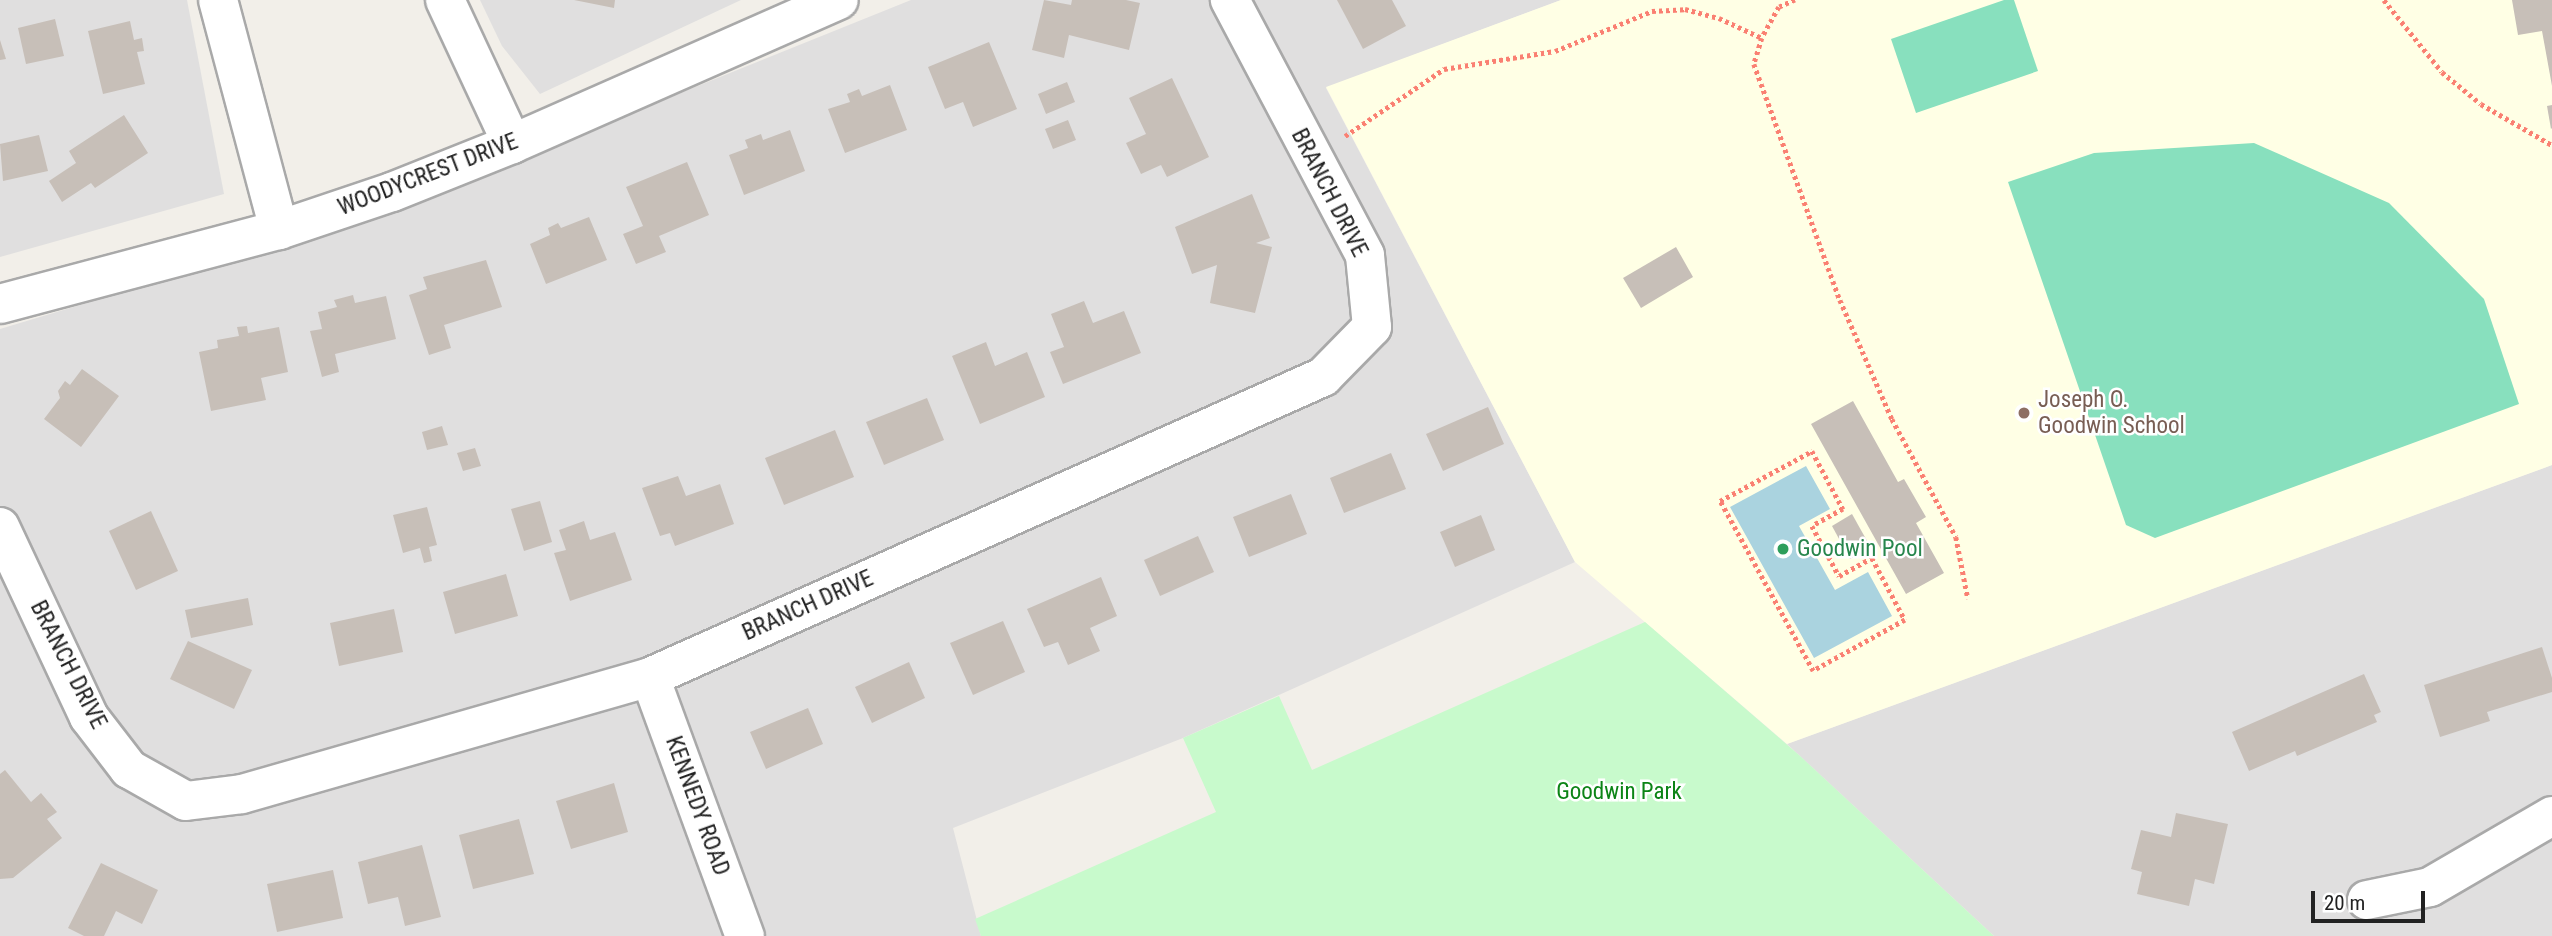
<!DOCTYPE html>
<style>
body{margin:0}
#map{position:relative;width:2552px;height:936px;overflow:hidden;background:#f2efe9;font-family:"Roboto Condensed",sans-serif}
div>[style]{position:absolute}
.residential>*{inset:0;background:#e0dfdf}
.education>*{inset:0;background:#ffffe5}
.park>*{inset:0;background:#c8facc}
.pitch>*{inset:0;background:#88e0be}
.water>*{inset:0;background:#aad3df}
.building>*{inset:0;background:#c7bfb8}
.path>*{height:4.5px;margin-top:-2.25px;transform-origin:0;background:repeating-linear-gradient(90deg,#fa8072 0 3.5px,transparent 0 7px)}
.roads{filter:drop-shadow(2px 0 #a9a9a9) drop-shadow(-2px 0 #a9a9a9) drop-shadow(0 2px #a9a9a9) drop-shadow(0 -2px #a9a9a9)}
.minor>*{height:38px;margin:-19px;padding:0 19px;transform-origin:19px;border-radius:19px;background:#fff}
.dots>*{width:19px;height:19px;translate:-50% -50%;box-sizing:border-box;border:4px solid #fff;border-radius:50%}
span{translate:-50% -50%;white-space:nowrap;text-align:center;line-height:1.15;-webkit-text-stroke:5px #fff;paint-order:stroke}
.street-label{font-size:23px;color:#222}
.education-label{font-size:23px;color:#785e54}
.left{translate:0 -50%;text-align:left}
.leisure-label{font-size:23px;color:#27864d}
.park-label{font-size:23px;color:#0c8416}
.scale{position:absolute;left:2311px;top:891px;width:114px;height:32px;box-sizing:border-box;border:4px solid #222;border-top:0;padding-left:9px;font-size:21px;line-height:24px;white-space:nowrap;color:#222;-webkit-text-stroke:5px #fff;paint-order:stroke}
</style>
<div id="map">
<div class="residential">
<i style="clip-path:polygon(0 0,187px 0,224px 194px,0 257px)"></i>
<i style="clip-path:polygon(480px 0,741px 0,540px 94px,502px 46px)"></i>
<i style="clip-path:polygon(911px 0,1561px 0,1326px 88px,1575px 562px,1183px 738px,953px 828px,981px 936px,0 936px,0 329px,373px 217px)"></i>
<i style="clip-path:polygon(2552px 465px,2552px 936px,1994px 936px,1787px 744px)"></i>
</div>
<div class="education">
<i style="clip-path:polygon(1561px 0,2552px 0,2552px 465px,1787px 744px,1575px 562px,1326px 87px)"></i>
</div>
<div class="park">
<i style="clip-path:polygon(1645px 622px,1799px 755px,1994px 936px,981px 936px,975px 919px,1216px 812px,1183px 738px,1279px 696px,1312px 770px)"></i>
</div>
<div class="pitch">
<i style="clip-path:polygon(2004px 0,2014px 0,2038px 71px,1916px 113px,1891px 39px)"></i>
<i style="clip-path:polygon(2254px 143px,2389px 203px,2484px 299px,2519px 404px,2155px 538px,2126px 525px,2008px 182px,2094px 153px)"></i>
</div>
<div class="water">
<i style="clip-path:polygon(1806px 466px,1830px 509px,1799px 526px,1835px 590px,1868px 572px,1892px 616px,1814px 658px,1730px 507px)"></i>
</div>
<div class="building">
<i style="clip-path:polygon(574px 0,615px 0,614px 8px)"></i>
<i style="clip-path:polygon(1044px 0,1071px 5px,1072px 0,1126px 0,1140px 3px,1129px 50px,1069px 35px,1064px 58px,1032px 50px)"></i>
<i style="clip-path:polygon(1337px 0,1392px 0,1406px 26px,1363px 49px)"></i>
<i style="clip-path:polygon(2512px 0,2552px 0,2552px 86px,2542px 31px,2518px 35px)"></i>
<i style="clip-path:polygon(55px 19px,64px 56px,26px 64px,18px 28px)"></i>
<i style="clip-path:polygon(130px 21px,134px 40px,142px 38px,144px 51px,137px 52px,145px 84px,103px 94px,88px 31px)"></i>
<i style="clip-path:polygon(0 40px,6px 59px,0 60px)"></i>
<i style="clip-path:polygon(989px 42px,1017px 109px,973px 127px,963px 102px,945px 109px,928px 67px)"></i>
<i style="clip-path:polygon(1172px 78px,1209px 157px,1167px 177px,1161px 165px,1141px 174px,1126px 143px,1146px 134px,1129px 98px)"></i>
<i style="clip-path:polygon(1067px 82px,1075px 102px,1046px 114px,1038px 94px)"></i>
<i style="clip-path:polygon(890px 85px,907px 130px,845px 153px,828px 109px,850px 102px,847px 94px,859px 89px,862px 96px)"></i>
<i style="clip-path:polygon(2552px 105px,2552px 128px,2551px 129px,2547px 106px)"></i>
<i style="clip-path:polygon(124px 115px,148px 153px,95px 188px,91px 183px,62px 202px,49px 181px,76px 163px,69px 151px)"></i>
<i style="clip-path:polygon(1068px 120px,1076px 140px,1053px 149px,1045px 129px)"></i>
<i style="clip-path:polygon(790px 130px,805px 171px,744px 195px,729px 155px,748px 148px,745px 140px,761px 134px,763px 140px)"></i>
<i style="clip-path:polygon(39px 135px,48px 171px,3px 181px,0 144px)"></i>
<i style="clip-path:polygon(687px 162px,709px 215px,659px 236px,666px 252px,636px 264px,623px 234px,643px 226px,626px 187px)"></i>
<i style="clip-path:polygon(1252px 194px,1270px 238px,1256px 243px,1272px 247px,1255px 313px,1210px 303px,1217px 265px,1192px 274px,1175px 227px)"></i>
<i style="clip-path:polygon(589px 217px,607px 260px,546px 284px,530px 244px,550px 235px,548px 228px,558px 223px,561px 228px)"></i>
<i style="clip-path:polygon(1676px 247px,1693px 277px,1641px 308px,1623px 278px)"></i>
<i style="clip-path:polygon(486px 260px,502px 307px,444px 325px,451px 348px,429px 355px,409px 295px,427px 289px,423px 277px)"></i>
<i style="clip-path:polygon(353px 295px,355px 303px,386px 296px,396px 339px,335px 354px,339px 372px,322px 377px,310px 331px,322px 329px,318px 312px,337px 307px,334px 300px)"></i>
<i style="clip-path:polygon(1084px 301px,1093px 323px,1124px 311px,1141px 353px,1063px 384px,1050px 352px,1064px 347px,1051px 314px)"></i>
<i style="clip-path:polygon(247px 326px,248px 333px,279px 327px,288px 372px,261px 378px,266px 400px,211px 411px,199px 352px,218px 348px,217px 340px,239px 336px,237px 327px)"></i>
<i style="clip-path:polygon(986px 342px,995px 366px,1027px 352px,1045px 397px,980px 424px,952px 356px)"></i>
<i style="clip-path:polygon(82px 369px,119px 396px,81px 447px,44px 419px,60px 398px,58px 391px,65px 381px,70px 385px)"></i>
<i style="clip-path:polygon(927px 398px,944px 440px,884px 465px,866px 422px)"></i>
<i style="clip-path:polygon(1853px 401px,1898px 482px,1904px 479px,1926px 517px,1916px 523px,1944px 573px,1906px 594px,1811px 424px)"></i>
<i style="clip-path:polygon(1488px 407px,1504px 444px,1443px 471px,1426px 434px)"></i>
<i style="clip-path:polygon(442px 426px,448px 445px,427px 450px,422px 432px)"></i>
<i style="clip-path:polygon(835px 430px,854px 477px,784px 505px,765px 458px)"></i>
<i style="clip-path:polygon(475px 448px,481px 466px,463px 471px,457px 453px)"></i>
<i style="clip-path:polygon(1391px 453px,1406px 489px,1344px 513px,1330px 478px)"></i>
<i style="clip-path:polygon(678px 476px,686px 496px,720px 484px,734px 524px,675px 546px,670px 533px,660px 536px,642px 488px)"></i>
<i style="clip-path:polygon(1291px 494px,1307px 534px,1249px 557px,1233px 517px)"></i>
<i style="clip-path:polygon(540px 501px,552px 542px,524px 551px,511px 509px)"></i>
<i style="clip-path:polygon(427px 507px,437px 545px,429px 547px,432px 561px,424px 563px,420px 548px,403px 553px,393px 515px)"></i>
<i style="clip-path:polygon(151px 511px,178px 571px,136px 590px,109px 531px)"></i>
<i style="clip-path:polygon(1852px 514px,1871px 548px,1850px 559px,1832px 526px)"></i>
<i style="clip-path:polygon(1481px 515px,1495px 550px,1455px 567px,1440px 532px)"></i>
<i style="clip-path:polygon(584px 521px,590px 540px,615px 532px,632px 580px,570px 601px,554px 553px,566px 550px,559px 530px)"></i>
<i style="clip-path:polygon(1198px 536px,1214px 572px,1160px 596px,1144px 560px)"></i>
<i style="clip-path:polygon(506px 574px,518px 616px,455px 634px,443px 592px)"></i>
<i style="clip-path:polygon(1101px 577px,1117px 616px,1090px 628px,1100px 651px,1068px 665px,1058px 642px,1044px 647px,1027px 609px)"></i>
<i style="clip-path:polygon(248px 598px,253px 625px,191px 638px,185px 610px)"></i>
<i style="clip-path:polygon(394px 609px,403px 652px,339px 666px,330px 623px)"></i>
<i style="clip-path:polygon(1003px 621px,1025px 672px,973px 695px,950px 643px)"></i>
<i style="clip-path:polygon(188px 641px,252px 670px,234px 709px,170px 679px)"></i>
<i style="clip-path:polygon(2542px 647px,2552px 678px,2552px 692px,2487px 712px,2490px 721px,2440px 737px,2424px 685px)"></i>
<i style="clip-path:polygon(909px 662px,925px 698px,872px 723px,855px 687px)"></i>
<i style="clip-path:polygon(2364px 674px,2381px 712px,2374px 715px,2377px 722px,2297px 756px,2295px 751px,2249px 771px,2232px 732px)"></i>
<i style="clip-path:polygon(808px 708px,823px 744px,766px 769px,750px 732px)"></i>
<i style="clip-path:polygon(5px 770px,31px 802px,41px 793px,57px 812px,47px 819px,62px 838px,13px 878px,0 879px,0 774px)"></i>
<i style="clip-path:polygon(614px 783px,628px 832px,571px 849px,556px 801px)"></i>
<i style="clip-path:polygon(2176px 813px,2228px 824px,2214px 884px,2195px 879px,2189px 906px,2137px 894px,2142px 872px,2131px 869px,2141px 830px,2171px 837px)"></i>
<i style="clip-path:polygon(519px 819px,534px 874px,473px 889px,459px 835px)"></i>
<i style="clip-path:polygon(422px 845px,441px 917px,405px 926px,398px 897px,368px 904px,358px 862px)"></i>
<i style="clip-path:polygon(101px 863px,158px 890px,142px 924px,116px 911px,104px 936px,84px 936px,68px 928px)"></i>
<i style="clip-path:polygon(333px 870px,343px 918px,277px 932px,267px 884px)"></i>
</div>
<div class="path">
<i style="left:1795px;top:0;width:17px;rotate:156deg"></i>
<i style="left:1779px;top:7px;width:35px;rotate:119deg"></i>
<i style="left:1762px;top:38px;width:27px;rotate:107deg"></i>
<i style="left:1754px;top:64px;width:251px;rotate:70deg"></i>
<i style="left:1840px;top:300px;width:130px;rotate:66.4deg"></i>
<i style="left:1892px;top:419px;width:134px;rotate:61.5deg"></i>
<i style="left:1956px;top:537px;width:63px;rotate:79deg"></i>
<i style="left:2384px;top:0;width:92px;rotate:51.1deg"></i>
<i style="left:2442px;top:72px;width:50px;rotate:39.4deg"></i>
<i style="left:2481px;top:104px;width:82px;rotate:30deg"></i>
<i style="left:1345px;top:136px;width:120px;rotate:-34.1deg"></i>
<i style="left:1444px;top:69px;width:112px;rotate:-9.2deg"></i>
<i style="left:1555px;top:51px;width:105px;rotate:-22.4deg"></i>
<i style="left:1652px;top:11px;width:33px;rotate:-3deg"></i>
<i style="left:1685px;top:9px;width:35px;rotate:15deg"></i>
<i style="left:1719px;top:18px;width:47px;rotate:24.9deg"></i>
<i style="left:1812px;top:451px;width:66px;rotate:61.9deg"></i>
<i style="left:1843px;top:509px;width:35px;rotate:151deg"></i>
<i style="left:1812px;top:526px;width:57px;rotate:61.6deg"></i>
<i style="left:1839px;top:576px;width:38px;rotate:-29deg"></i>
<i style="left:1872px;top:558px;width:70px;rotate:62deg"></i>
<i style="left:1905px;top:620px;width:105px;rotate:151deg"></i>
<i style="left:1813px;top:671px;width:194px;rotate:-118.7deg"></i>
<i style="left:1720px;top:501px;width:105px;rotate:-28.5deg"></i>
</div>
<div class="roads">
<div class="minor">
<i style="left:218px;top:0;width:238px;rotate:75.1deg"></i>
<i style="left:445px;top:0;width:159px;rotate:65deg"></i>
<i style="left:0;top:304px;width:289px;rotate:-14.9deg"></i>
<i style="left:279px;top:230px;width:119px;rotate:-18.6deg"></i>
<i style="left:392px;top:192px;width:129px;rotate:-21.8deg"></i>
<i style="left:512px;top:144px;width:357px;rotate:-23.8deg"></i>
<i style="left:0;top:527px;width:210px;rotate:64.9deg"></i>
<i style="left:89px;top:717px;width:66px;rotate:52.4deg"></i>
<i style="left:129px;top:769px;width:65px;rotate:29.3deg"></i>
<i style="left:186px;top:801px;width:56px;rotate:-7.1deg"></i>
<i style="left:242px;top:794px;width:424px;rotate:-16deg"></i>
<i style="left:650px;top:677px;width:737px;rotate:-24.03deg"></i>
<i style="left:1323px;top:377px;width:70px;rotate:-45.6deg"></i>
<i style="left:1372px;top:327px;width:72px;rotate:-95.6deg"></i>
<i style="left:1365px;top:255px;width:289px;rotate:-117.9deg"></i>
<i style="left:650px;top:677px;width:276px;rotate:69.9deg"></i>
<i style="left:2367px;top:900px;width:64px;rotate:-11.7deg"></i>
<i style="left:2430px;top:887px;width:141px;rotate:-30.2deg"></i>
</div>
</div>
<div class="dots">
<i style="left:2024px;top:413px;background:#8d6e63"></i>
<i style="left:1783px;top:549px;background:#2e9e5b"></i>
</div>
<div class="street-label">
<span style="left:428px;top:175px;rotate:-21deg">WOODYCREST DRIVE</span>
<span style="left:1329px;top:193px;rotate:63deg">BRANCH DRIVE</span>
<span style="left:808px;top:606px;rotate:-24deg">BRANCH DRIVE</span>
<span style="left:68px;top:665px;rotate:63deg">BRANCH DRIVE</span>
<span style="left:697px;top:806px;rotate:70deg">KENNEDY ROAD</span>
</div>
<div class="education-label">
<span class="left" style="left:2038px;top:413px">Joseph O.<br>Goodwin School</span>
</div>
<div class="leisure-label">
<span class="left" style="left:1797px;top:549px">Goodwin Pool</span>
</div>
<div class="park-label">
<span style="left:1619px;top:792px">Goodwin Park</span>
</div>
<div class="scale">20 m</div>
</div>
